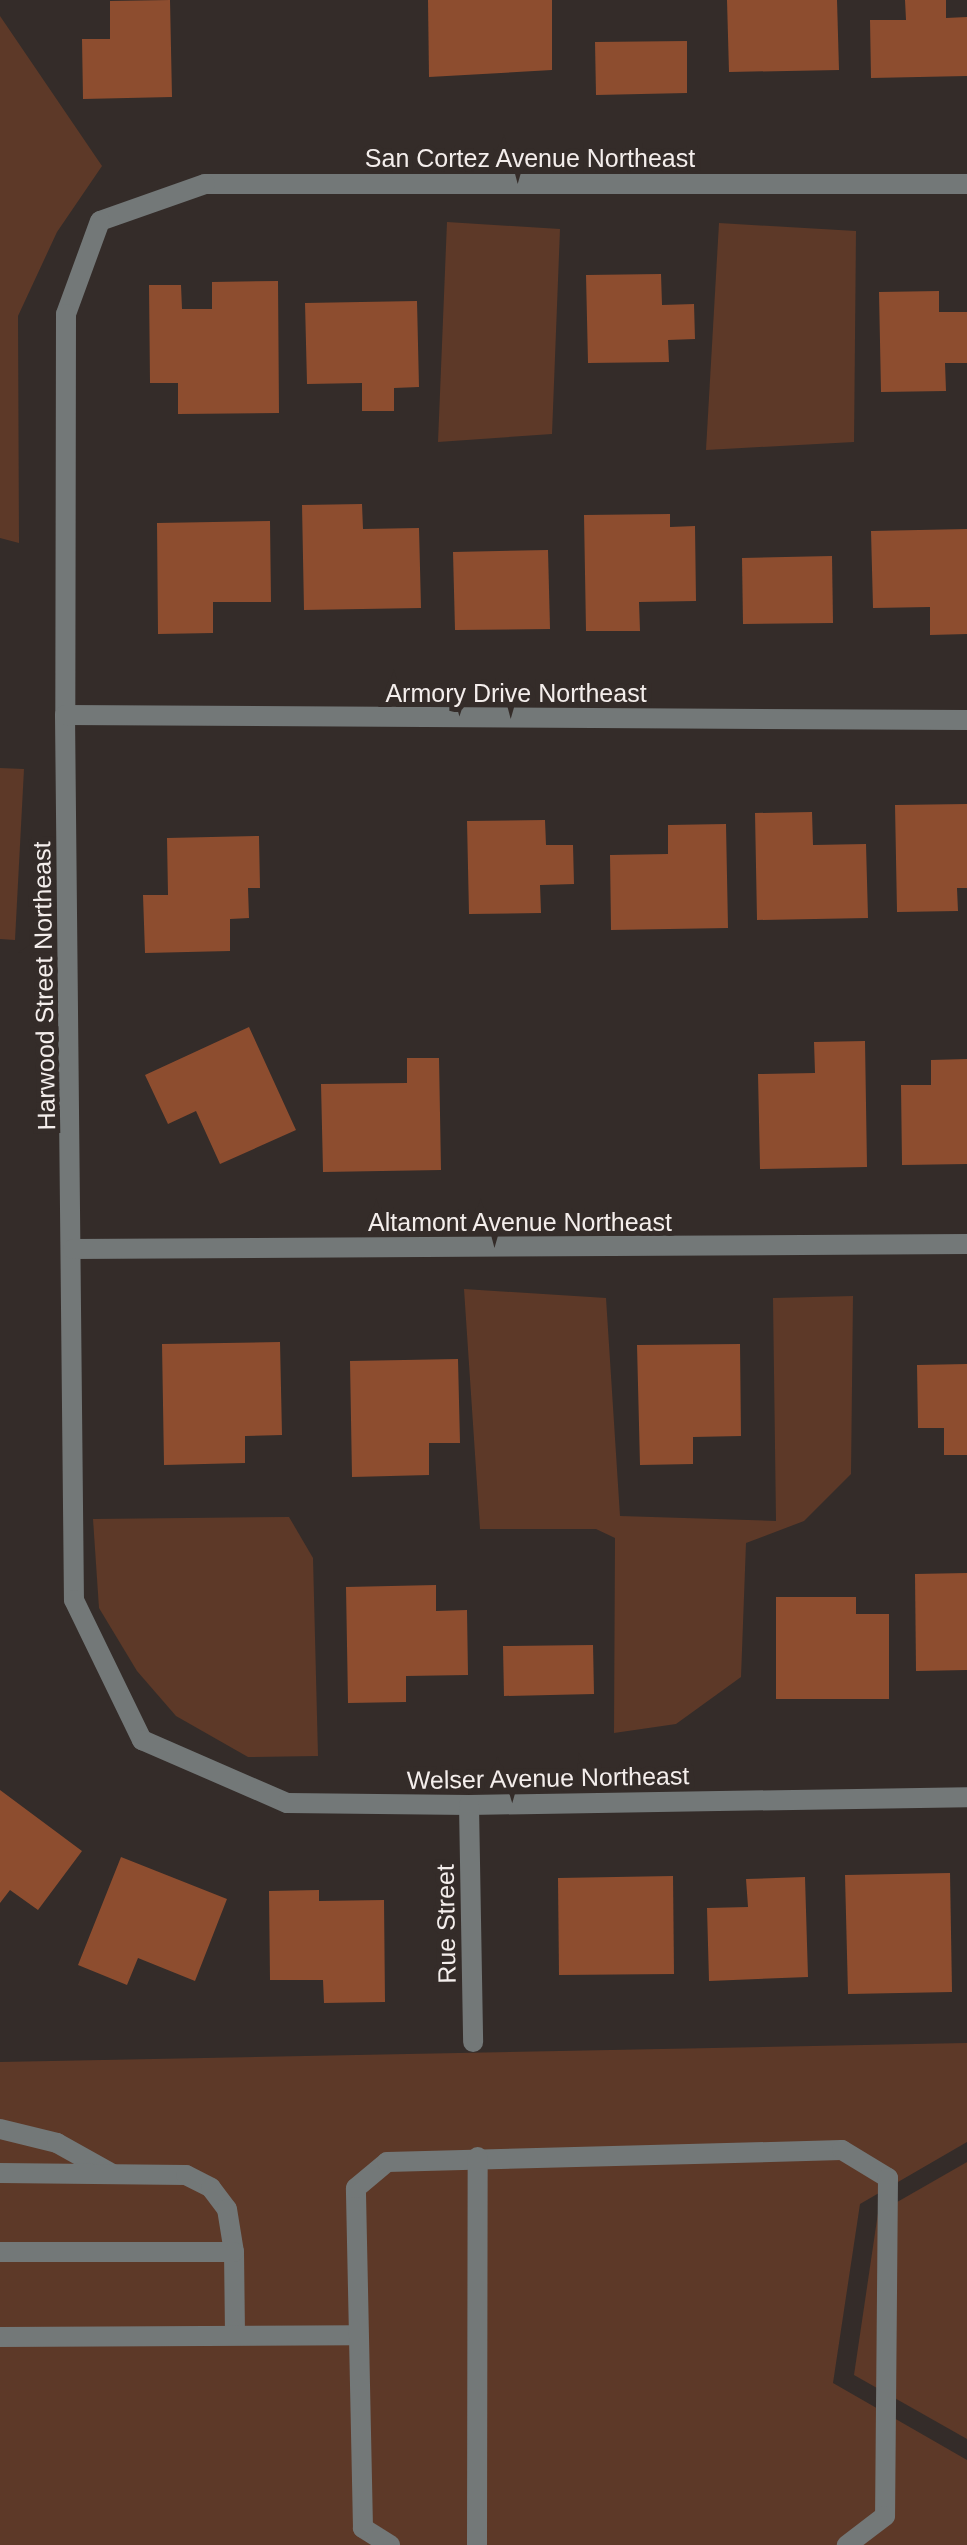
<!DOCTYPE html>
<style>
body{margin:0}
#map{position:relative;width:967px;height:2545px;overflow:hidden;background:#342c29;font-family:Arial,sans-serif}
div>[style]{position:absolute}
.green>*{inset:0;background:#5d3928}
.building>*{inset:0;background:#8d4d2f}
.service>*{height:20px;margin:-10px;padding:0 10px;transform-origin:10px;border-radius:10px;background:#737878}
.minor>*{height:20px;margin:-10px;padding:0 10px;transform-origin:10px;border-radius:10px;background:#737878}
span{translate:-50% -50%;white-space:nowrap;text-align:center;line-height:1.15;-webkit-text-stroke:10px #342c29;paint-order:stroke}
.street-label{font-size:25px;color:#f4eeec}
</style>
<div id="map">
<div class="green">
<i style="clip-path:polygon(0 16px,102px 166px,57px 232px,18px 316px,19px 543px,0 538px)"></i>
<i style="clip-path:polygon(447px 222px,560px 229px,552px 434px,438px 442px)"></i>
<i style="clip-path:polygon(719px 223px,856px 231px,854px 442px,706px 450px)"></i>
<i style="clip-path:polygon(0 768px,24px 769px,15px 940px,0 939px)"></i>
<i style="clip-path:polygon(464px 1289px,606px 1298px,620px 1516px,776px 1521px,773px 1298px,853px 1296px,851px 1474px,804px 1521px,746px 1543px,741px 1677px,676px 1724px,614px 1733px,615px 1538px,596px 1529px,480px 1529px)"></i>
<i style="clip-path:polygon(289px 1517px,313px 1558px,318px 1756px,248px 1757px,176px 1716px,137px 1671px,99px 1608px,93px 1519px)"></i>
<i style="clip-path:polygon(967px 2043px,967px 2142px,860px 2204px,833px 2383px,967px 2460px,967px 2545px,0 2545px,0 2062px)"></i>
<i style="clip-path:polygon(967px 2162px,967px 2439px,854px 2375px,878px 2213px)"></i>
</div>
<div class="building">
<i style="clip-path:polygon(170px 0,172px 97px,83px 99px,82px 39px,110px 39px,110px 1px)"></i>
<i style="clip-path:polygon(428px 0,552px 0,552px 70px,429px 77px)"></i>
<i style="clip-path:polygon(727px 0,837px 0,839px 70px,729px 72px)"></i>
<i style="clip-path:polygon(905px 0,946px 0,946px 18px,967px 17px,967px 76px,871px 78px,870px 20px,906px 20px)"></i>
<i style="clip-path:polygon(687px 41px,687px 93px,596px 95px,595px 42px)"></i>
<i style="clip-path:polygon(661px 274px,662px 305px,694px 304px,695px 339px,668px 340px,669px 362px,588px 363px,586px 275px)"></i>
<i style="clip-path:polygon(278px 281px,279px 413px,178px 414px,178px 383px,150px 383px,149px 285px,181px 285px,182px 309px,212px 309px,212px 282px)"></i>
<i style="clip-path:polygon(939px 291px,939px 312px,967px 312px,967px 363px,945px 363px,946px 391px,881px 392px,879px 292px)"></i>
<i style="clip-path:polygon(417px 301px,419px 387px,394px 388px,394px 411px,362px 411px,362px 383px,307px 384px,305px 303px)"></i>
<i style="clip-path:polygon(362px 504px,363px 529px,419px 528px,421px 608px,304px 610px,302px 505px)"></i>
<i style="clip-path:polygon(670px 514px,670px 527px,695px 526px,696px 601px,639px 602px,640px 631px,586px 631px,584px 515px)"></i>
<i style="clip-path:polygon(270px 521px,271px 602px,213px 602px,213px 633px,158px 634px,157px 523px)"></i>
<i style="clip-path:polygon(967px 529px,967px 634px,930px 635px,930px 607px,873px 608px,871px 531px)"></i>
<i style="clip-path:polygon(548px 550px,550px 629px,455px 630px,453px 552px)"></i>
<i style="clip-path:polygon(832px 556px,833px 623px,743px 624px,742px 558px)"></i>
<i style="clip-path:polygon(967px 804px,967px 888px,957px 888px,958px 911px,897px 912px,895px 805px)"></i>
<i style="clip-path:polygon(812px 812px,813px 845px,866px 844px,868px 918px,757px 920px,755px 813px)"></i>
<i style="clip-path:polygon(545px 820px,546px 845px,573px 845px,574px 884px,540px 885px,541px 913px,469px 914px,467px 821px)"></i>
<i style="clip-path:polygon(726px 824px,728px 928px,611px 930px,610px 855px,668px 854px,668px 825px)"></i>
<i style="clip-path:polygon(259px 836px,260px 888px,248px 888px,249px 918px,230px 919px,230px 951px,145px 953px,143px 895px,168px 895px,167px 838px)"></i>
<i style="clip-path:polygon(249px 1027px,296px 1130px,220px 1164px,196px 1111px,168px 1124px,145px 1075px)"></i>
<i style="clip-path:polygon(865px 1041px,867px 1167px,760px 1169px,758px 1074px,815px 1073px,814px 1042px)"></i>
<i style="clip-path:polygon(407px 1058px,439px 1058px,441px 1170px,323px 1172px,321px 1084px,407px 1083px)"></i>
<i style="clip-path:polygon(967px 1059px,967px 1164px,902px 1165px,901px 1085px,931px 1085px,931px 1060px)"></i>
<i style="clip-path:polygon(280px 1342px,282px 1435px,245px 1436px,245px 1463px,164px 1465px,162px 1344px)"></i>
<i style="clip-path:polygon(740px 1344px,741px 1436px,693px 1437px,693px 1464px,640px 1465px,637px 1345px)"></i>
<i style="clip-path:polygon(458px 1359px,460px 1443px,429px 1443px,429px 1475px,352px 1477px,350px 1361px)"></i>
<i style="clip-path:polygon(967px 1364px,967px 1455px,944px 1455px,944px 1428px,918px 1428px,917px 1365px)"></i>
<i style="clip-path:polygon(967px 1573px,967px 1670px,916px 1671px,915px 1574px)"></i>
<i style="clip-path:polygon(436px 1585px,436px 1611px,467px 1610px,468px 1675px,406px 1676px,406px 1702px,348px 1703px,346px 1587px)"></i>
<i style="clip-path:polygon(776px 1597px,856px 1597px,856px 1614px,889px 1614px,889px 1699px,776px 1699px)"></i>
<i style="clip-path:polygon(593px 1645px,594px 1694px,504px 1696px,503px 1646px)"></i>
<i style="clip-path:polygon(0 1790px,82px 1851px,38px 1910px,10px 1890px,0 1903px)"></i>
<i style="clip-path:polygon(121px 1857px,227px 1899px,195px 1981px,138px 1958px,127px 1985px,78px 1965px)"></i>
<i style="clip-path:polygon(950px 1873px,952px 1992px,848px 1994px,845px 1875px)"></i>
<i style="clip-path:polygon(673px 1876px,674px 1974px,559px 1975px,558px 1878px)"></i>
<i style="clip-path:polygon(805px 1877px,808px 1977px,709px 1981px,707px 1908px,748px 1907px,746px 1879px)"></i>
<i style="clip-path:polygon(319px 1890px,319px 1901px,384px 1900px,385px 2002px,324px 2003px,323px 1980px,270px 1980px,269px 1891px)"></i>
</div>
<div class="service">
<i style="left:0;top:2129px;width:59px;rotate:13.8deg"></i>
<i style="left:57px;top:2143px;width:62px;rotate:29.1deg"></i>
<i style="left:0;top:2173px;width:186px;rotate:0.6deg"></i>
<i style="left:186px;top:2175px;width:28px;rotate:27deg"></i>
<i style="left:211px;top:2188px;width:26px;rotate:53deg"></i>
<i style="left:227px;top:2209px;width:44px;rotate:80.8deg"></i>
<i style="left:234px;top:2252px;width:83px;rotate:89.3deg"></i>
<i style="left:0;top:2252px;width:234px"></i>
<i style="left:0;top:2337px;width:356px;rotate:-0.3deg"></i>
<i style="left:390px;top:2545px;width:32px;rotate:-148deg"></i>
<i style="left:363px;top:2528px;width:340px;rotate:-91.2deg"></i>
<i style="left:356px;top:2188px;width:40px;rotate:-40deg"></i>
<i style="left:387px;top:2162px;width:455px;rotate:-1.5deg"></i>
<i style="left:842px;top:2150px;width:54px;rotate:31.3deg"></i>
<i style="left:888px;top:2178px;width:338px;rotate:90.5deg"></i>
<i style="left:885px;top:2516px;width:48px;rotate:142.7deg"></i>
<i style="left:477px;top:2545px;width:388px;rotate:-89.9deg"></i>
</div>
<div class="minor">
<i style="left:967px;top:184px;width:762px;rotate:180deg"></i>
<i style="left:205px;top:184px;width:111px;rotate:160.6deg"></i>
<i style="left:100px;top:221px;width:99px;rotate:110.1deg"></i>
<i style="left:66px;top:314px;width:401px;rotate:90.1deg"></i>
<i style="left:65px;top:715px;width:885px;rotate:89.42deg"></i>
<i style="left:74px;top:1600px;width:156px;rotate:64.1deg"></i>
<i style="left:142px;top:1740px;width:158px;rotate:23.5deg"></i>
<i style="left:287px;top:1803px;width:182px;rotate:0.6deg"></i>
<i style="left:469px;top:1805px;width:498px;rotate:-0.9deg"></i>
<i style="left:65px;top:715px;width:902px;rotate:0.32deg"></i>
<i style="left:73px;top:1249px;width:894px;rotate:-0.32deg"></i>
<i style="left:469px;top:1805px;width:237px;rotate:89deg"></i>
</div>
<div class="street-label">
<span style="left:530px;top:158px">San Cortez Avenue Northeast</span>
<span style="left:516px;top:693px">Armory Drive Northeast</span>
<span style="left:44px;top:986px;rotate:-91deg">Harwood Street Northeast</span>
<span style="left:520px;top:1222px">Altamont Avenue Northeast</span>
<span style="left:548px;top:1778px;rotate:-1deg">Welser Avenue Northeast</span>
<span style="left:446px;top:1924px;rotate:-91deg">Rue Street</span>
</div>
</div>
